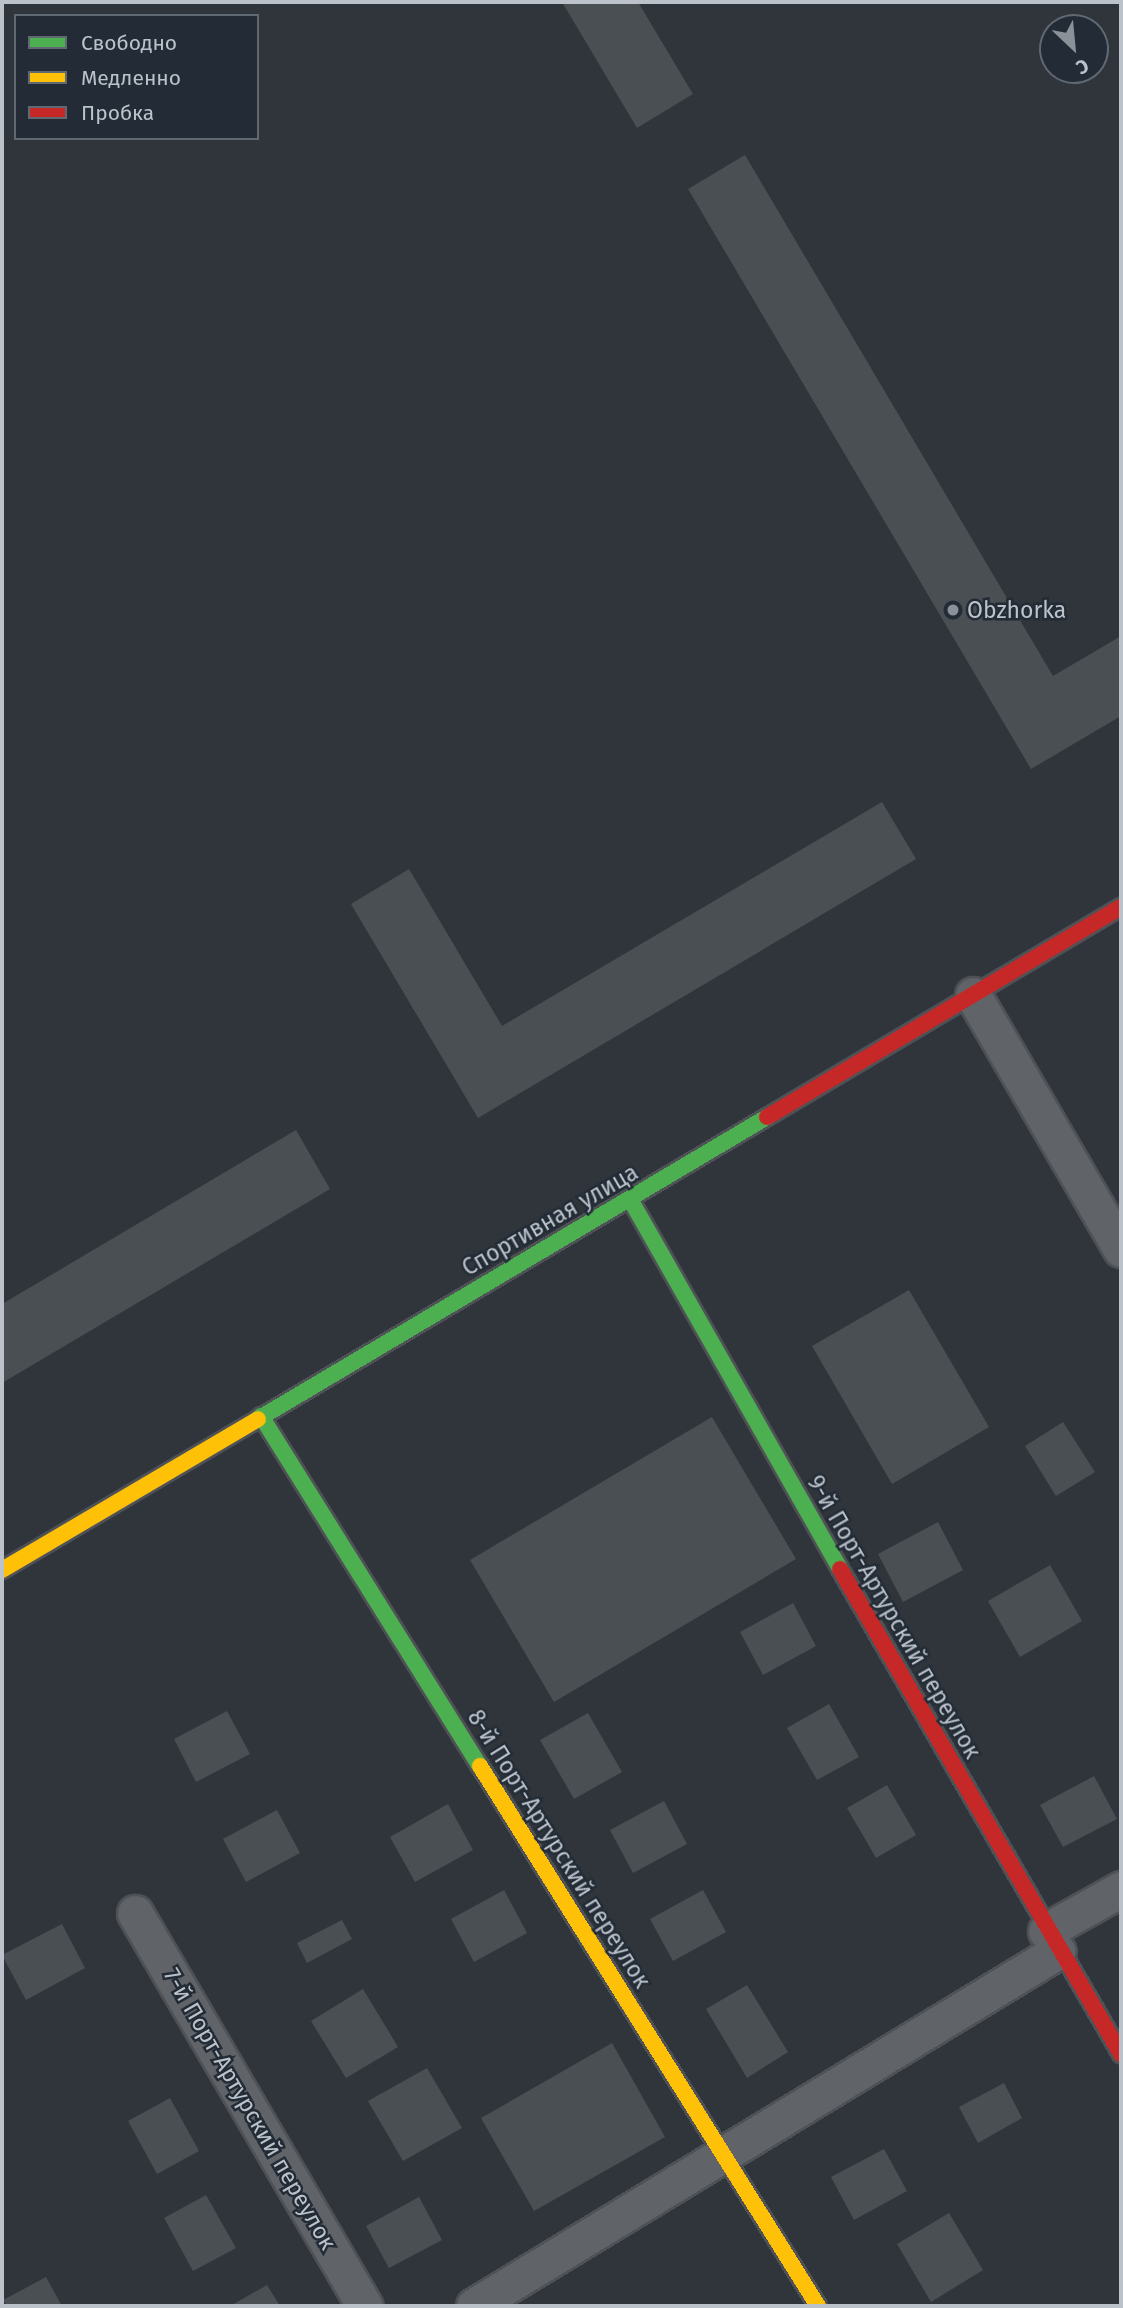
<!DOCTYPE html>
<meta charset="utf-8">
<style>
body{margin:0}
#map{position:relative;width:1123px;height:2308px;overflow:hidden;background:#30353b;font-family:"Fira Sans",sans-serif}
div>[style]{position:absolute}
.building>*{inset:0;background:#4a4f54}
.roads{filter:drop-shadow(2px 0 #4e5156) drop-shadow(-2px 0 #4e5156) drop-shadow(0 2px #4e5156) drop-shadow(0 -2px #4e5156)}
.street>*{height:35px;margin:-17.5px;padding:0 17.5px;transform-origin:17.5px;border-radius:17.5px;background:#606468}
.fast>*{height:16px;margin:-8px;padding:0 8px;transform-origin:8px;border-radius:8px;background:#4caf50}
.slow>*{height:16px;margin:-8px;padding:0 8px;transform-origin:8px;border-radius:8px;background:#ffc107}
.jam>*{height:16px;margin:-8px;padding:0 8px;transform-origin:8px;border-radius:8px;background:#c62828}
.dots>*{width:19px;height:19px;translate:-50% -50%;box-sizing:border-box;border:4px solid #232c36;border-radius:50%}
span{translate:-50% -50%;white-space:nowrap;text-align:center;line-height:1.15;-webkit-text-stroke:5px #232c36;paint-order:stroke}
.poi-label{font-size:23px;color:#bcc2ca}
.left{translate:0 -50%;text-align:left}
.street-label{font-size:23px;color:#bcc2ca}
.frame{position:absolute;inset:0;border:4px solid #bcc2ca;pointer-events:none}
.legend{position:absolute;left:14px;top:14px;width:245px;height:126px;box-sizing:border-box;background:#232c36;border:2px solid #606871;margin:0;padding:9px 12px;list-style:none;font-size:21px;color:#bcc2ca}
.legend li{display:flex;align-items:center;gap:14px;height:35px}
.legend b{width:35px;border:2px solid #606871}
.north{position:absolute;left:1039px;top:14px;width:70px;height:70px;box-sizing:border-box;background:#232c36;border:2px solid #606871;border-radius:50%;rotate:154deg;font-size:19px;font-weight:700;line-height:28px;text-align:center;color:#bcc2ca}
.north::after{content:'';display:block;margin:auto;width:24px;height:32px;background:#8b9198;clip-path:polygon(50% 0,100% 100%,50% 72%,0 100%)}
</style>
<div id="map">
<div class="building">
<i style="clip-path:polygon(562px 2px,638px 2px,693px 94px,637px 128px)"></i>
<i style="clip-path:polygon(745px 155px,1053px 676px,1121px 636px,1121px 716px,1031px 769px,688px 189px)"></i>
<i style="clip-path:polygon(882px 802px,916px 859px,478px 1118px,351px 904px,409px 869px,502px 1026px)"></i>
<i style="clip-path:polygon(296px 1130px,330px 1189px,2px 1383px,2px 1304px)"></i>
<i style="clip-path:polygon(909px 1290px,989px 1427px,892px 1484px,812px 1346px)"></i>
<i style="clip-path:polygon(712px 1417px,796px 1559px,554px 1702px,470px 1560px)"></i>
<i style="clip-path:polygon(1063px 1422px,1095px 1472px,1056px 1496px,1025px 1446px)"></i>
<i style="clip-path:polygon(938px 1522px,963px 1570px,903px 1602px,878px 1554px)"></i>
<i style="clip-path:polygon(1050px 1565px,1082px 1621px,1020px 1657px,988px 1601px)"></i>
<i style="clip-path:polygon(793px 1603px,816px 1646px,763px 1675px,740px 1632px)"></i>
<i style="clip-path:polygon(829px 1704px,859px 1757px,817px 1780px,787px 1728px)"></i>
<i style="clip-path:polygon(227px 1711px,250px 1754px,196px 1782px,174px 1739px)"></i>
<i style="clip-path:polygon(588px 1713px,622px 1772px,574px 1799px,540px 1740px)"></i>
<i style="clip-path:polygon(1094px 1776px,1117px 1819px,1063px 1847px,1040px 1805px)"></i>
<i style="clip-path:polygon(887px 1785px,916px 1835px,876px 1858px,847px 1808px)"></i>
<i style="clip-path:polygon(664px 1801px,687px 1844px,633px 1873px,610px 1830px)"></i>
<i style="clip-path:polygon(448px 1804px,473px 1850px,415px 1882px,390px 1837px)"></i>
<i style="clip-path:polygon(277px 1810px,300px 1853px,246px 1882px,223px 1839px)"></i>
<i style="clip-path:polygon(504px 1890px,527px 1933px,474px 1962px,451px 1919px)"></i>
<i style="clip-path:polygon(703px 1890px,726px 1932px,673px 1961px,650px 1919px)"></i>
<i style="clip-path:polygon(342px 1920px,352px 1939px,307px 1963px,297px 1943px)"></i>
<i style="clip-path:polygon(62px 1924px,85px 1968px,26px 2000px,2px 1955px)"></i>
<i style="clip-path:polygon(747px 1985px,788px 2052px,747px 2078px,706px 2009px)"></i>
<i style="clip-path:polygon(363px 1989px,398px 2047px,346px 2078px,311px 2021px)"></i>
<i style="clip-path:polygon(612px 2043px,665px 2137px,534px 2211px,481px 2118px)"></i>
<i style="clip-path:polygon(427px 2068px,462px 2128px,403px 2161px,368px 2101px)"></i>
<i style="clip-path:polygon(1004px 2083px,1022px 2118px,978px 2143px,959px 2107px)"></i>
<i style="clip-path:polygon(170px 2098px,199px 2151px,157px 2174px,128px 2121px)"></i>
<i style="clip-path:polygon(884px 2149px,907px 2191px,854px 2220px,831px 2177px)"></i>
<i style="clip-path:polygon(206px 2195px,236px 2248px,193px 2271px,164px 2218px)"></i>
<i style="clip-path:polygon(419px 2197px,442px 2240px,389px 2268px,366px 2226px)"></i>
<i style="clip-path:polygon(949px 2213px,983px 2270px,931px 2302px,897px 2244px)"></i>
<i style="clip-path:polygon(46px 2277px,62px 2306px,7px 2306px,3px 2300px)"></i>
<i style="clip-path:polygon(267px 2285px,280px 2306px,230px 2306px)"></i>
</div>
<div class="roads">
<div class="street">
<i style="left:973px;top:995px;width:294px;rotate:59.8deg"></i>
<i style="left:135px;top:1913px;width:455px;rotate:59.7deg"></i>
<i style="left:1046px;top:1931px;width:86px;rotate:-29.2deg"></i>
<i style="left:474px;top:2306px;width:683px;rotate:-31.29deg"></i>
</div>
<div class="fast">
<i style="left:630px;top:1199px;width:425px;rotate:60.4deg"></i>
<i style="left:261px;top:1416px;width:413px;rotate:58deg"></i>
<i style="left:258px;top:1419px;width:592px;rotate:-30.68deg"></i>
</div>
<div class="slow">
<i style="left:2px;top:1570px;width:297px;rotate:-30.5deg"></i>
<i style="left:480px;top:1766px;width:637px;rotate:57.96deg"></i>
</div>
<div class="jam">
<i style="left:767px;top:1117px;width:412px;rotate:-30.7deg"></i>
<i style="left:840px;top:1569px;width:561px;rotate:59.91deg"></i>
</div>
</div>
<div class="dots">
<i style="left:953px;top:610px;background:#8b9198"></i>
</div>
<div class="poi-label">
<span class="left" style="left:967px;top:610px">Obzhorka</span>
</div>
<div class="street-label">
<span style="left:550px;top:1220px;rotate:-30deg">Спортивная улица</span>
<span style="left:894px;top:1617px;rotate:60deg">9-й Порт-Артурский переулок</span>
<span style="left:559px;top:1849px;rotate:58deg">8-й Порт-Артурский переулок</span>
<span style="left:250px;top:2109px;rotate:60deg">7-й Порт-Артурский переулок</span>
</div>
<div class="frame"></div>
<ul class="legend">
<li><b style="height:9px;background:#4caf50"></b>Свободно</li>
<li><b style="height:9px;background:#ffc107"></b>Медленно</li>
<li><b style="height:9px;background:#c62828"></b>Пробка</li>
</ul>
<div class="north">С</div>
</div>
